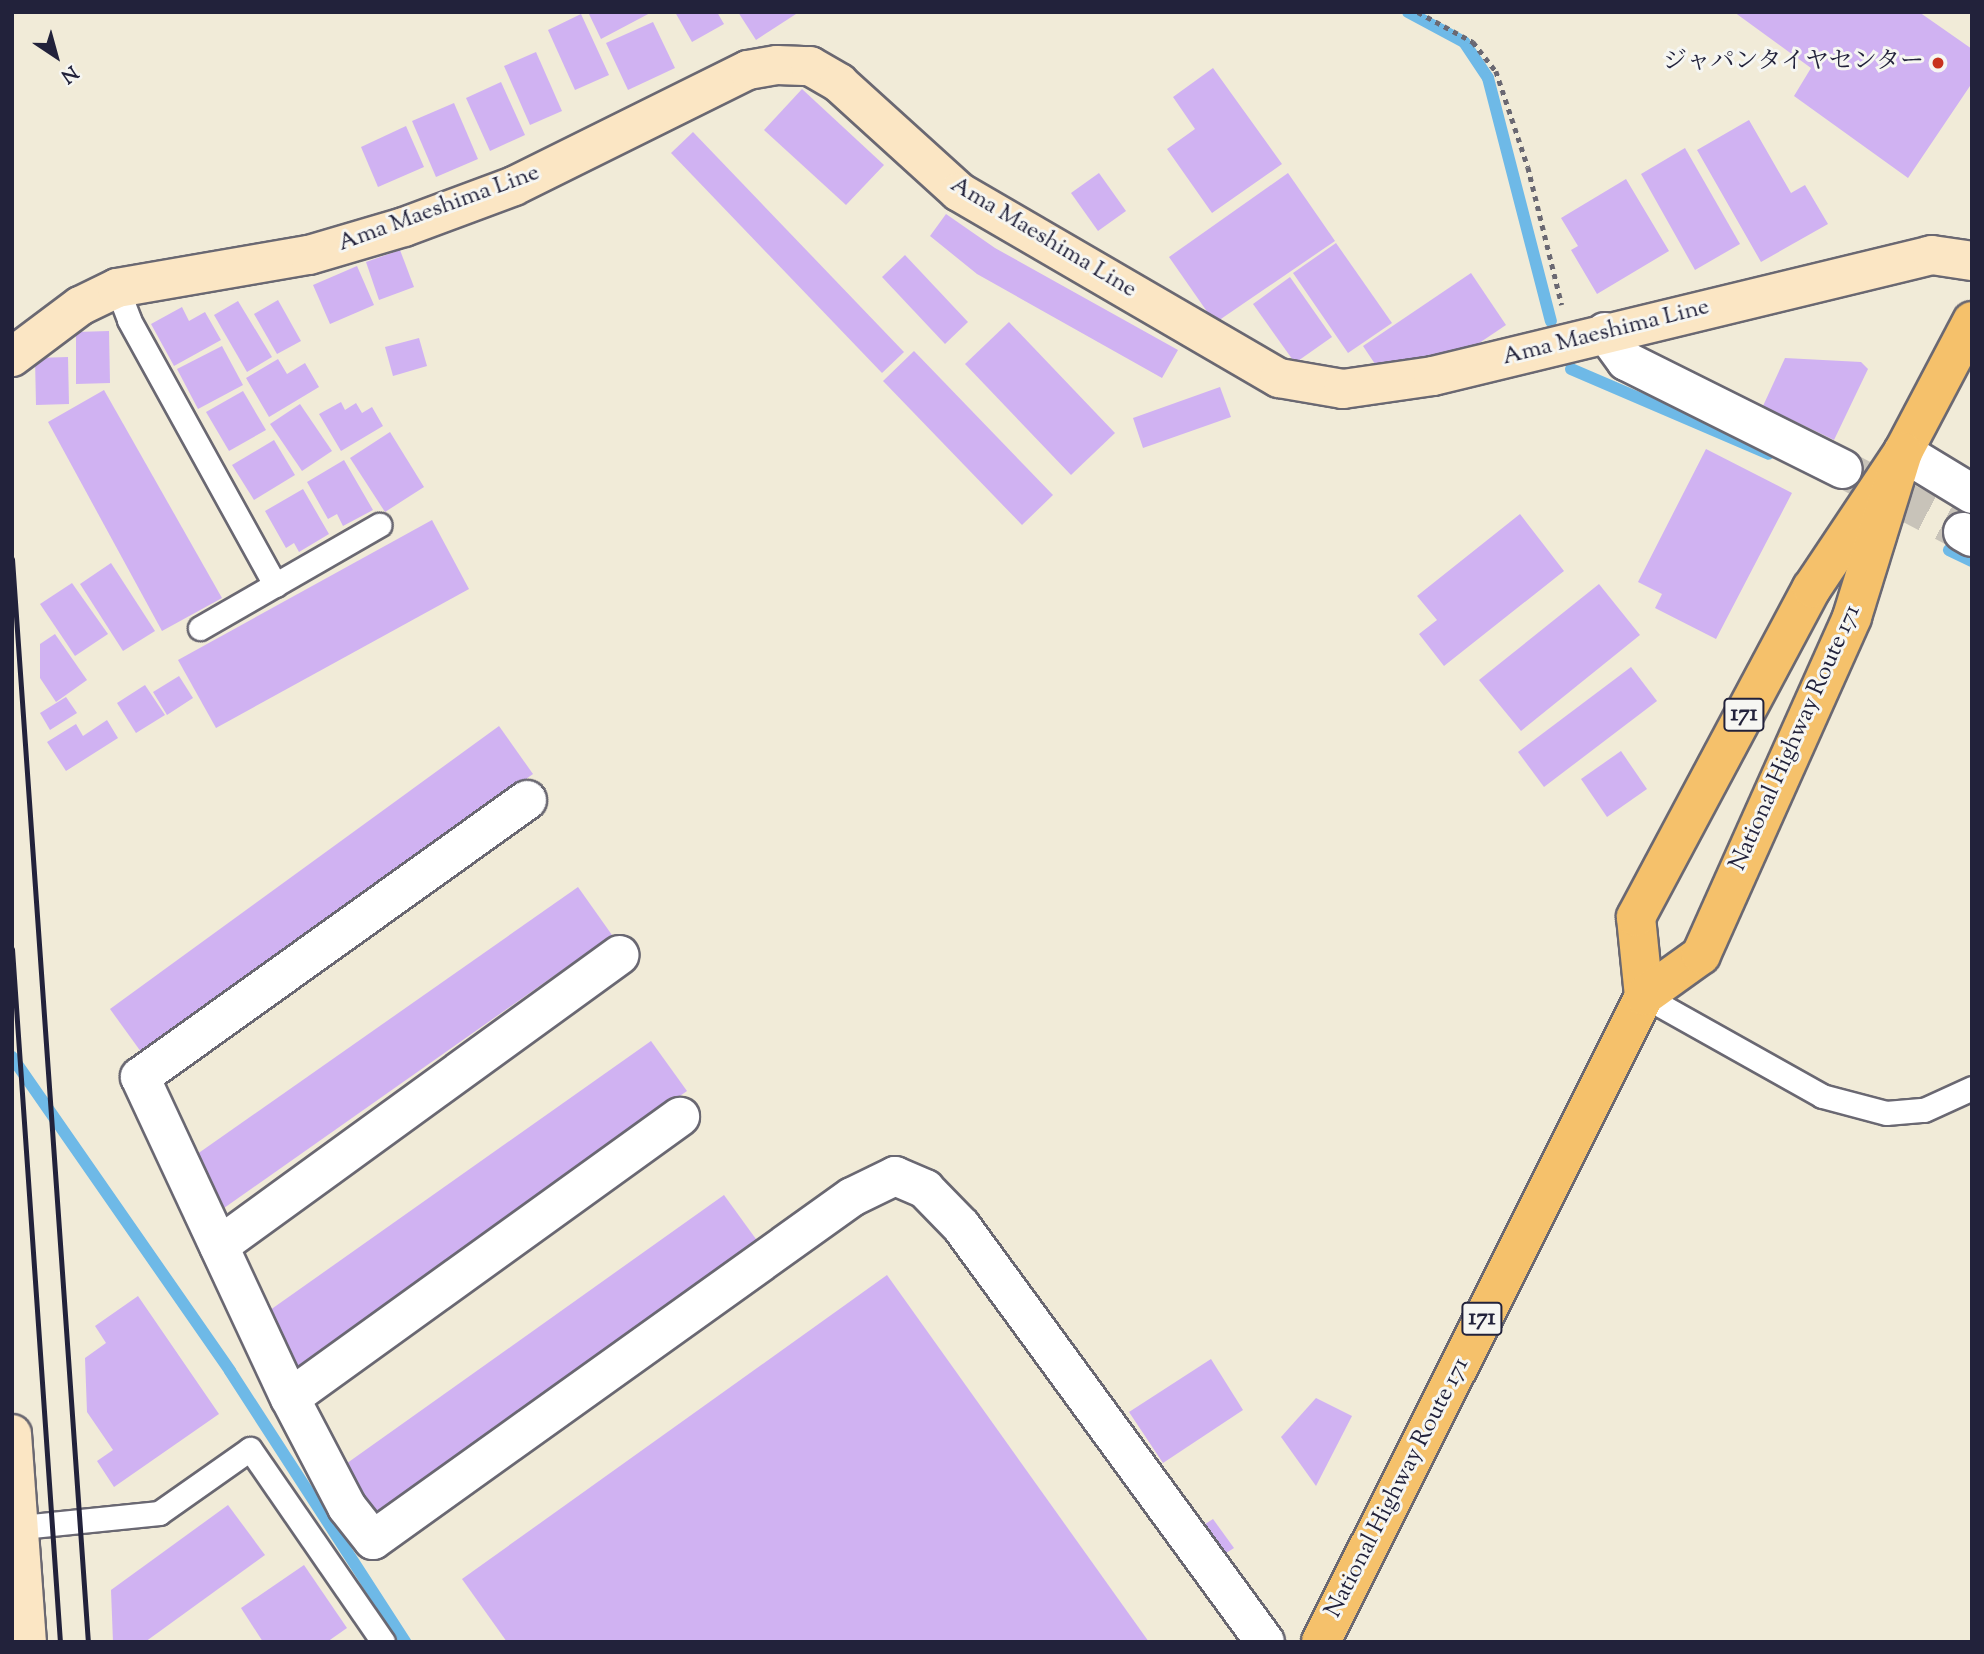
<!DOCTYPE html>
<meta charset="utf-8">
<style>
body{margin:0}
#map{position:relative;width:1984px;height:1654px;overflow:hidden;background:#f1ebd8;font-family:"Sorts Mill Goudy","Noto Serif JP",serif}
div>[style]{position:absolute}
.stream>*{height:12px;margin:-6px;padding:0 6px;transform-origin:6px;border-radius:6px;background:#6eb9e7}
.building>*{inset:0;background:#d0b2f2}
.street-tunnel>*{height:38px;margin-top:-19px;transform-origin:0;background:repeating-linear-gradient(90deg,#c8c3b9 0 38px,transparent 0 57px)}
.path>*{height:4.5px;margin-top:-2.25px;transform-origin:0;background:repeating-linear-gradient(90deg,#6a6872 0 5px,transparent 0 10px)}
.roads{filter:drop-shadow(2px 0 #6a6872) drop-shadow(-2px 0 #6a6872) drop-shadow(0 2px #6a6872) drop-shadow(0 -2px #6a6872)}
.lane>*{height:23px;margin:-11.5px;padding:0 11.5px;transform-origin:11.5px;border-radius:11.5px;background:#fff}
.street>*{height:38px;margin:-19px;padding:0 19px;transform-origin:19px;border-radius:19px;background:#fff}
.secondary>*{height:38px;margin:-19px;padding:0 19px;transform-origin:19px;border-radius:19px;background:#fbe6c4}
.highway>*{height:38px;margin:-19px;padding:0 19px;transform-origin:19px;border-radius:19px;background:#f5c16b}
.rail>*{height:5px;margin:-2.5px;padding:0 2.5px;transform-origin:2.5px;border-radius:2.5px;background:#22223b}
.dots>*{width:19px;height:19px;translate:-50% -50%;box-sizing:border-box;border:4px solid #f6f6f2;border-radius:50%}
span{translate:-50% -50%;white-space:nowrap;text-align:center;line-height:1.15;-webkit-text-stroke:6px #f6f6f2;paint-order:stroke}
.shield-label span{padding:2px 5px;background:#f6f6f2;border:2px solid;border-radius:5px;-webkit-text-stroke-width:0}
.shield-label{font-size:23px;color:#22223b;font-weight:700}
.poi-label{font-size:24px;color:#22223b}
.right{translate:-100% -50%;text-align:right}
.street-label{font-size:24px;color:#22223b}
.frame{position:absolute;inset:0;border:14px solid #22223b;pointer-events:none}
.north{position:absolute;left:21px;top:21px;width:70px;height:70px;-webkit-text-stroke:5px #f6f6f2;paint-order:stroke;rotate:144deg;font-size:19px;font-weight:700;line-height:28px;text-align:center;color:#22223b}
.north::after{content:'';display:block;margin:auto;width:24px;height:32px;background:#22223b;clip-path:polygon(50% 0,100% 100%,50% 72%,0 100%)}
</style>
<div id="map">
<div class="stream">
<i style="left:1408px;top:12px;width:64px;rotate:28.2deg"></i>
<i style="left:1464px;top:42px;width:43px;rotate:56.3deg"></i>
<i style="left:1488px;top:78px;width:251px;rotate:75.5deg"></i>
<i style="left:1571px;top:369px;width:215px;rotate:23.2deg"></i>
<i style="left:1949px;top:550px;width:25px;rotate:26deg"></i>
<i style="left:12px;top:1057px;width:382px;rotate:55.2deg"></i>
<i style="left:230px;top:1371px;width:323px;rotate:57.1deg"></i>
</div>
<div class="building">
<i style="clip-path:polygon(588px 12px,652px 12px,601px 39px)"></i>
<i style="clip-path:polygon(675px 12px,717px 12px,724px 24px,692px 42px)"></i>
<i style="clip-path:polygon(738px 12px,795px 12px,796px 14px,756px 40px)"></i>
<i style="clip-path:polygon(1734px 12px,1919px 12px,1972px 49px,1972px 83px,1908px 178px,1794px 96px,1811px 68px)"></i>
<i style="clip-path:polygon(581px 14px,609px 75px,575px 90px,548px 30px)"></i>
<i style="clip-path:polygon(653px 22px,675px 68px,628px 90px,606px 43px)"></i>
<i style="clip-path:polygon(536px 52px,562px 111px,530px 125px,504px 66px)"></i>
<i style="clip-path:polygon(1213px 68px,1282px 164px,1212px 213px,1167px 149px,1195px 129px,1173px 97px)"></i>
<i style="clip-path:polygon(501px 82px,525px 135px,490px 151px,466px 98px)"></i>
<i style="clip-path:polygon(802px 89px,884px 165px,846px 205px,764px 130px)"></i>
<i style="clip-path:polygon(454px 103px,478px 159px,436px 177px,412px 121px)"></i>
<i style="clip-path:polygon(1749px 120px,1791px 193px,1805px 185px,1828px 224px,1761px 262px,1697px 150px)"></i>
<i style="clip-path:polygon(406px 126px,424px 167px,378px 187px,361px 147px)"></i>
<i style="clip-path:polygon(693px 132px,904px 352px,882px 373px,671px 153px)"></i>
<i style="clip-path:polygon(1685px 148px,1740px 244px,1695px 270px,1641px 174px)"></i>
<i style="clip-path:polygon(1099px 173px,1126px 211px,1098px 231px,1071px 193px)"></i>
<i style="clip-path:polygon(1288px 173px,1335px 241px,1215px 323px,1169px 257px)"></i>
<i style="clip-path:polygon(1626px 179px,1669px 251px,1597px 294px,1571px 250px,1578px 246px,1561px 218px)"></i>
<i style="clip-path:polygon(946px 214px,995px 248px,1178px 350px,1162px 378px,977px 274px,930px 236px)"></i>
<i style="clip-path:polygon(1336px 243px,1392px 323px,1348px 353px,1293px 273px)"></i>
<i style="clip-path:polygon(400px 250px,414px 287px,379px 300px,366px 262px)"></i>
<i style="clip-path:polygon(905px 255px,968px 322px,945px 344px,882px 277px)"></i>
<i style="clip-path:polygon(357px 266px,374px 305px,330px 324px,313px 285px)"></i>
<i style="clip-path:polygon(1471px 273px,1506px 325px,1451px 362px,1381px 373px,1363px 346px)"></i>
<i style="clip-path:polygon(1290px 277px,1332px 337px,1295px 363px,1253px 304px)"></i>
<i style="clip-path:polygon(278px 300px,301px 341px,277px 354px,254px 314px)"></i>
<i style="clip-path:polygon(238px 301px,272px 357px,247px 372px,214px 315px)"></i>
<i style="clip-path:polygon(182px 307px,189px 321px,205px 312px,221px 340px,174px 366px,151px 324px)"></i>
<i style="clip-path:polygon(1009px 322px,1115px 433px,1071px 475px,965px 364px)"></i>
<i style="clip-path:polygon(109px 331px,110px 383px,76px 384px,76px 332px)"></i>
<i style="clip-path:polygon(419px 338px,427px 366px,393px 376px,385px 347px)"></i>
<i style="clip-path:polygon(222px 346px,243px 385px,198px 409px,177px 369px)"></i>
<i style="clip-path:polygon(914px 351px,1053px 495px,1022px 525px,883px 381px)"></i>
<i style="clip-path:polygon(68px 357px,69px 404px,36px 405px,35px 358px)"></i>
<i style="clip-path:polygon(1785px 358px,1861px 362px,1868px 369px,1834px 440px,1763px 406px)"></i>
<i style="clip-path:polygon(278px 359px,287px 374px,305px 363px,319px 387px,269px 417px,246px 378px)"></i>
<i style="clip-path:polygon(1220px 387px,1231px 417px,1143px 448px,1133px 418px)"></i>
<i style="clip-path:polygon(104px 390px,222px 598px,162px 631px,48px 422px)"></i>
<i style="clip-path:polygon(243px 391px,266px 430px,229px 451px,206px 412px)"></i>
<i style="clip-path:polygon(341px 402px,345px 410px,356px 403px,362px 413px,372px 407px,383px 426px,341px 451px,319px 414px)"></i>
<i style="clip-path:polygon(300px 404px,332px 451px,302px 471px,270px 424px)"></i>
<i style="clip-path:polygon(390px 432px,424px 487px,385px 512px,350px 458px)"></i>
<i style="clip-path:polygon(274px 440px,295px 475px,254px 500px,232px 465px)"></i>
<i style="clip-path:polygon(1706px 449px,1792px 493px,1716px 639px,1655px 608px,1662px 594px,1638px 582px)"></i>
<i style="clip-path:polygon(344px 460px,373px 510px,343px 526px,337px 514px,328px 519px,307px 482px)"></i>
<i style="clip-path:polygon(303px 489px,329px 534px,299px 552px,294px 543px,286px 548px,265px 511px)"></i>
<i style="clip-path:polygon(1520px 514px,1564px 571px,1444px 666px,1419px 634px,1437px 620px,1417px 596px)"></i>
<i style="clip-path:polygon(432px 520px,469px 589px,216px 728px,178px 660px)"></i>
<i style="clip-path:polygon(111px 563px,155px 631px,123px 651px,80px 584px)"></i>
<i style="clip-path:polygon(72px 583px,108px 634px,75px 656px,40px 604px)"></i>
<i style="clip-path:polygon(1599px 584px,1640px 635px,1521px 731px,1479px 680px)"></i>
<i style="clip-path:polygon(55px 634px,87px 680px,56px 702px,40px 678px,40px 644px)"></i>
<i style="clip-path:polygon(1631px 667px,1657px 701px,1544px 787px,1518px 752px)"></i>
<i style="clip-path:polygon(179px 676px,193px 698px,167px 715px,153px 692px)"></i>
<i style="clip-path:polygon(145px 685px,165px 715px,136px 733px,117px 703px)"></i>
<i style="clip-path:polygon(66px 697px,77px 713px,50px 730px,40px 713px)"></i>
<i style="clip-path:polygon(107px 720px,118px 738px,66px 771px,47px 742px,76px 724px,83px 736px)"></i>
<i style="clip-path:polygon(499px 726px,533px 774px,144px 1056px,110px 1009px)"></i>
<i style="clip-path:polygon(1621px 751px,1647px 789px,1607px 817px,1581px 779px)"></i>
<i style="clip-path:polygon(578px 887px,612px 935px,217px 1213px,183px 1164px)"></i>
<i style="clip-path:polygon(651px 1041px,687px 1091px,291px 1371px,256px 1320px)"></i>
<i style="clip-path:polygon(724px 1195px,761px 1246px,380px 1518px,343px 1466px)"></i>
<i style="clip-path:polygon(887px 1275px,1149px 1642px,507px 1642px,462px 1579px)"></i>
<i style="clip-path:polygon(138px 1296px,219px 1414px,114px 1487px,97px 1461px,113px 1450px,87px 1412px,85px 1358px,106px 1343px,95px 1326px)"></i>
<i style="clip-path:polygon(1211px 1359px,1243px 1410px,1163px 1463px,1129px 1412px)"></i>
<i style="clip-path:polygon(1316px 1398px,1352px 1416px,1316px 1486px,1281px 1437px)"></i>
<i style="clip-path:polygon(228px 1505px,265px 1555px,145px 1642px,113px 1642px,111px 1590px)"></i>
<i style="clip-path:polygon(1213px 1519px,1234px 1548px,1223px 1555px,1202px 1526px)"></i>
<i style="clip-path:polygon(304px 1565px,347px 1628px,327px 1642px,263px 1642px,241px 1608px)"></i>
</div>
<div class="street-tunnel">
<i style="left:1843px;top:469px;width:136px;rotate:27.7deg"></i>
</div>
<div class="path">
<i style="left:1418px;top:12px;width:63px;rotate:28.6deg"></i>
<i style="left:1473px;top:42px;width:37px;rotate:52deg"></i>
<i style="left:1496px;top:71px;width:101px;rotate:71.6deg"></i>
<i style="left:1528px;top:167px;width:142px;rotate:76.2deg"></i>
</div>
<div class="roads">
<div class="lane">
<i style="left:117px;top:288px;width:34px;rotate:69deg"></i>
<i style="left:129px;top:320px;width:303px;rotate:61.1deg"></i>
<i style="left:200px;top:628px;width:207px;rotate:-29.9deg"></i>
<i style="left:1644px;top:996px;width:204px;rotate:29.3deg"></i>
<i style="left:1822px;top:1096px;width:66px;rotate:14.9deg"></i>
<i style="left:1886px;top:1113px;width:38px;rotate:-5deg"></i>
<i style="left:1924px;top:1110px;width:53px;rotate:-24.6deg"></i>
<i style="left:12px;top:1528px;width:148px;rotate:-5.8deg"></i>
<i style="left:159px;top:1513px;width:111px;rotate:-35.1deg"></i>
<i style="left:250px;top:1449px;width:234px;rotate:55.4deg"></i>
</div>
<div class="street">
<i style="left:1605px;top:332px;width:36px;rotate:54deg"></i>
<i style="left:1626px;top:361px;width:242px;rotate:26.5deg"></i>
<i style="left:1903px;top:452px;width:81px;rotate:31.3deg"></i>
<i style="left:1963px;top:532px;width:10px;rotate:29deg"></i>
<i style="left:527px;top:800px;width:476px;rotate:144.4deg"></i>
<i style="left:140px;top:1077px;width:354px;rotate:65deg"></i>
<i style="left:290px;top:1398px;width:123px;rotate:62.4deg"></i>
<i style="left:347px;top:1507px;width:42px;rotate:51.8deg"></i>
<i style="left:373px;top:1540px;width:589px;rotate:-35.61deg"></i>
<i style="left:852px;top:1197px;width:48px;rotate:-26deg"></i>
<i style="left:895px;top:1176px;width:33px;rotate:23deg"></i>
<i style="left:925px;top:1189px;width:52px;rotate:45.8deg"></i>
<i style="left:961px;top:1226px;width:515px;rotate:53.84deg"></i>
<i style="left:219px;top:1246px;width:495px;rotate:-36deg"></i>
<i style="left:290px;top:1398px;width:481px;rotate:-35.8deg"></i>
</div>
<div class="secondary">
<i style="left:12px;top:357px;width:85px;rotate:-36.9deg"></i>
<i style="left:80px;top:306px;width:41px;rotate:-25.9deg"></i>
<i style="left:117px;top:288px;width:195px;rotate:-9.8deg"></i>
<i style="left:309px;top:255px;width:99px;rotate:-16.4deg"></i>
<i style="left:404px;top:227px;width:117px;rotate:-20.4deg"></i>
<i style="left:514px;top:186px;width:261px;rotate:-26.4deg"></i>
<i style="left:748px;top:70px;width:29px;rotate:-10deg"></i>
<i style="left:777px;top:65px;width:33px;rotate:2deg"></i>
<i style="left:810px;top:66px;width:34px;rotate:30deg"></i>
<i style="left:839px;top:83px;width:162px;rotate:42.2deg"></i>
<i style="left:959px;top:192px;width:370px;rotate:30.2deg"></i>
<i style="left:1279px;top:378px;width:65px;rotate:9.8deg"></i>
<i style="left:1343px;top:389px;width:91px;rotate:-8.2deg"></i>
<i style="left:1433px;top:376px;width:513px;rotate:-13.63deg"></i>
<i style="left:1932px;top:255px;width:40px;rotate:8.5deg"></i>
<i style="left:12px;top:1434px;width:209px;rotate:85.9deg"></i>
</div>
<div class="highway">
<i style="left:1644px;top:996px;width:79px;rotate:-95.8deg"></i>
<i style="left:1636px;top:917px;width:373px;rotate:-61.9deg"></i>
<i style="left:1812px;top:588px;width:164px;rotate:-56.2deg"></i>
<i style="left:1903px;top:452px;width:148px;rotate:-62.2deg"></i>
<i style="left:1321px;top:1642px;width:722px;rotate:-63.43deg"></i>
<i style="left:1644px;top:996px;width:70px;rotate:-35.7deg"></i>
<i style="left:1701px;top:955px;width:370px;rotate:-65.9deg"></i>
<i style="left:1852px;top:617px;width:173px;rotate:-72.8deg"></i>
</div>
</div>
<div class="rail">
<i style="left:12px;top:559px;width:1086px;rotate:85.99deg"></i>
<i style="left:12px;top:949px;width:695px;rotate:86.04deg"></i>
</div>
<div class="dots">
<i style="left:1938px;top:63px;background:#c8321e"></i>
</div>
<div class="shield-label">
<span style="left:1744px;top:715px">171</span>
<span style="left:1482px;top:1319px">171</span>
</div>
<div class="poi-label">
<span class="right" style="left:1924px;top:63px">ジャパンタイヤセンター</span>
</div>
<div class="street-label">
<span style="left:439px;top:209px;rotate:-20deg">Ama Maeshima Line</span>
<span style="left:1043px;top:238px;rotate:31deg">Ama Maeshima Line</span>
<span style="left:1606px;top:333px;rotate:-14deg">Ama Maeshima Line</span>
<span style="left:1796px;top:738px;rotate:-66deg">National Highway Route 171</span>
<span style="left:1398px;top:1488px;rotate:-63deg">National Highway Route 171</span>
</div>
<div class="frame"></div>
<div class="north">N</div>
</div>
